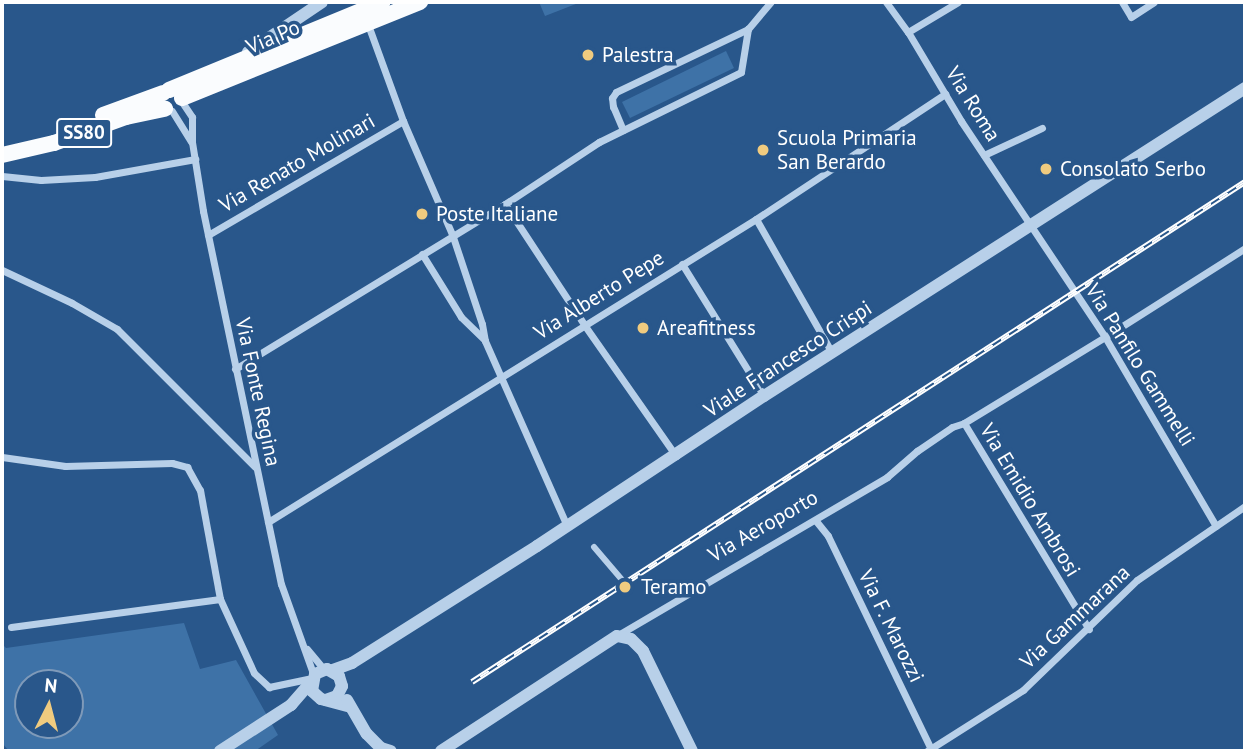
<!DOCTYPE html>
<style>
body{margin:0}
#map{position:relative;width:1247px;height:753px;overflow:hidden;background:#29578b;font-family:"PT Sans",sans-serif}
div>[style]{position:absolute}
.green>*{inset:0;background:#3e72a7}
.pedestrian>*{height:6px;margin:-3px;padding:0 3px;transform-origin:3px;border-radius:3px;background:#b8d0e9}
.minor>*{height:7px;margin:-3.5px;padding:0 3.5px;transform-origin:3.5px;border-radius:3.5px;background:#b8d0e9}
.tertiary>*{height:12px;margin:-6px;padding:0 6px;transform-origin:6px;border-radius:6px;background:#b8d0e9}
.primary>*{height:16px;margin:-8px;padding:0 8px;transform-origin:8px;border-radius:8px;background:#fafcfe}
.rail>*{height:6px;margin-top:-3px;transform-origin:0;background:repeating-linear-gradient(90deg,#29578b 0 10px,#fff 0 20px);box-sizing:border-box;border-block:2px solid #fff}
.dots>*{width:19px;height:19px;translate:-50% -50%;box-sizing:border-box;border:4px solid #29578b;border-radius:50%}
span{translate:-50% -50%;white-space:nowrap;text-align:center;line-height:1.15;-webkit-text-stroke:7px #29578b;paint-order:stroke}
.shield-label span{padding:2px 5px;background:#29578b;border:2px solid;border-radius:5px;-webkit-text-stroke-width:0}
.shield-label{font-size:19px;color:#fff;font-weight:700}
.street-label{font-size:21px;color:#fff}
.poi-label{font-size:21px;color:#fff}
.left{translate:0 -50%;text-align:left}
.frame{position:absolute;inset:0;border:4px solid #fff;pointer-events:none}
.north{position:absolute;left:14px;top:669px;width:70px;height:70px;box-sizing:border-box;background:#29578b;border:2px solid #7f9ab9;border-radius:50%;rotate:6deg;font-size:19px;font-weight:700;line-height:28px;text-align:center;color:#fff}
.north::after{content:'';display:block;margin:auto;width:24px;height:32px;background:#f0cb7f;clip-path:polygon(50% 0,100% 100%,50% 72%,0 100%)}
</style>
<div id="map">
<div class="green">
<i style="clip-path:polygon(539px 2px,581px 2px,545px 16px)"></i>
<i style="clip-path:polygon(726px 51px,734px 68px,630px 118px,622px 102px)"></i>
<i style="clip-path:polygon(evenodd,184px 623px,200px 669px,236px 660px,278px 735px,255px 751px,9px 751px,2px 743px,2px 644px,6px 648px,184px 623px,28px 683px,70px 683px,70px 725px,28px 725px,28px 683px)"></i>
</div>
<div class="pedestrian">
<i style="left:594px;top:547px;width:45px;rotate:49.5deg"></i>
</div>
<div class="minor">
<i style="left:886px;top:2px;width:37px;rotate:54deg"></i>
<i style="left:908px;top:32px;width:104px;rotate:59.2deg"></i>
<i style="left:961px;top:121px;width:260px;rotate:56.3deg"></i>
<i style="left:1105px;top:337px;width:219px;rotate:59.6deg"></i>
<i style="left:1122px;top:2px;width:17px;rotate:59deg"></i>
<i style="left:1131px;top:17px;width:27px;rotate:-33deg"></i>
<i style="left:367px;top:22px;width:105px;rotate:70deg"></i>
<i style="left:403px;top:121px;width:123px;rotate:66.6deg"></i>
<i style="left:452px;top:234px;width:95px;rotate:71.6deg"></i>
<i style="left:482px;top:324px;width:17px;rotate:80deg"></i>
<i style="left:485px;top:341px;width:202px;rotate:66.1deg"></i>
<i style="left:908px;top:32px;width:58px;rotate:-31deg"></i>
<i style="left:182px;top:102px;width:18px;rotate:56deg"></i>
<i style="left:192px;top:117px;width:25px;rotate:90deg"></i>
<i style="left:192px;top:142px;width:70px;rotate:80.9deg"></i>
<i style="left:203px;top:211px;width:381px;rotate:78.2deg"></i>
<i style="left:281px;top:584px;width:98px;rotate:70.3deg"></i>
<i style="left:172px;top:111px;width:36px;rotate:58deg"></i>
<i style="left:623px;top:130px;width:25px;rotate:-113deg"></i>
<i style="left:613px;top:107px;width:9px;rotate:-96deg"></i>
<i style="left:612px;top:98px;width:7px;rotate:-56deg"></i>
<i style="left:616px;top:92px;width:146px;rotate:-25.5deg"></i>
<i style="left:984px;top:155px;width:64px;rotate:-25deg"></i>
<i style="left:2px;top:176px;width:39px;rotate:6deg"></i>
<i style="left:41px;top:180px;width:54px;rotate:-3.2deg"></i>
<i style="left:95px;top:177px;width:102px;rotate:-10.2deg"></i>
<i style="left:505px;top:204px;width:146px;rotate:56.7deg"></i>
<i style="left:585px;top:326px;width:159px;rotate:55deg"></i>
<i style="left:756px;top:219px;width:154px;rotate:60.4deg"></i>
<i style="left:208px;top:235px;width:226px;rotate:-30.3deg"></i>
<i style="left:422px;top:254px;width:74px;rotate:58.2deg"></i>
<i style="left:461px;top:317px;width:33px;rotate:44deg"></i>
<i style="left:682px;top:264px;width:155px;rotate:58.2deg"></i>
<i style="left:2px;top:270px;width:77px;rotate:25.2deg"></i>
<i style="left:72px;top:303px;width:52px;rotate:30deg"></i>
<i style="left:117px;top:329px;width:195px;rotate:45deg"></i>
<i style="left:235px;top:369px;width:316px;rotate:-31.4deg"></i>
<i style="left:505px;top:204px;width:113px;rotate:-33.4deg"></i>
<i style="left:599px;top:142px;width:158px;rotate:-26.2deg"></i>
<i style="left:741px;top:72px;width:44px;rotate:-80.8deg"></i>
<i style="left:748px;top:29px;width:35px;rotate:-50deg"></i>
<i style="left:964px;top:423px;width:241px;rotate:58.8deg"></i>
<i style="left:2px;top:457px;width:64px;rotate:8.1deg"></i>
<i style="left:65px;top:466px;width:107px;rotate:-1.6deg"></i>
<i style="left:172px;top:463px;width:16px;rotate:15deg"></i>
<i style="left:187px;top:467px;width:26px;rotate:61deg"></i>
<i style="left:200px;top:490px;width:111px;rotate:79.6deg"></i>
<i style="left:220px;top:599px;width:81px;rotate:65.3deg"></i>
<i style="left:254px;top:673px;width:21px;rotate:43deg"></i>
<i style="left:269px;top:687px;width:44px;rotate:-11.8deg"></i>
<i style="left:816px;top:521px;width:19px;rotate:51deg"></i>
<i style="left:828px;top:536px;width:237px;rotate:64.2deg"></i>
<i style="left:268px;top:522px;width:574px;rotate:-31.84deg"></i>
<i style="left:756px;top:219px;width:227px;rotate:-33.5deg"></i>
<i style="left:11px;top:627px;width:211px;rotate:-7.6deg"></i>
<i style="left:618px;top:635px;width:312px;rotate:-30.4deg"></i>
<i style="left:887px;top:477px;width:40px;rotate:-41deg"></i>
<i style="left:917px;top:451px;width:42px;rotate:-34.4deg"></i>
<i style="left:952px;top:427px;width:13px;rotate:-18deg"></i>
<i style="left:964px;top:423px;width:165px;rotate:-31.4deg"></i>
<i style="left:1105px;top:337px;width:166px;rotate:-32.4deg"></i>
<i style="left:307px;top:649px;width:26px;rotate:50deg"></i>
<i style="left:927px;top:751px;width:114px;rotate:-32.4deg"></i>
<i style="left:1023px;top:690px;width:158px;rotate:-44deg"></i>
<i style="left:1137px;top:580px;width:131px;rotate:-34.4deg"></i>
</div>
<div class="tertiary">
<i style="left:248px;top:52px;width:89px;rotate:-34deg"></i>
<i style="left:333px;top:670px;width:20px;rotate:-20deg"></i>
<i style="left:352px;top:663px;width:219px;rotate:-32.3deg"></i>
<i style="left:537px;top:546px;width:272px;rotate:-33.5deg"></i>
<i style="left:764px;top:396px;width:571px;rotate:-32.63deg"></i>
<i style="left:326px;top:700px;width:12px;rotate:-20deg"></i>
<i style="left:337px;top:696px;width:11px;rotate:-63deg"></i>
<i style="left:342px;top:686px;width:10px;rotate:-107deg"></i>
<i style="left:339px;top:676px;width:14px;rotate:-150deg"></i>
<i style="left:327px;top:669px;width:13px;rotate:157deg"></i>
<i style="left:315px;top:674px;width:17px;rotate:100deg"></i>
<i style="left:312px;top:691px;width:12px;rotate:42deg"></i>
<i style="left:321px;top:699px;width:30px;rotate:15deg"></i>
<i style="left:347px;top:700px;width:39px;rotate:60deg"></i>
<i style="left:367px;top:734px;width:20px;rotate:45deg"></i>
<i style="left:381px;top:748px;width:10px;rotate:17deg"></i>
<i style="left:220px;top:751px;width:85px;rotate:-32.9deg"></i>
<i style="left:291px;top:705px;width:30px;rotate:-49deg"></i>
<i style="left:441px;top:751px;width:210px;rotate:-33.2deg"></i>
<i style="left:617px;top:636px;width:14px;rotate:12deg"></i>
<i style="left:631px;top:639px;width:17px;rotate:45deg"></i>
<i style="left:643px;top:651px;width:111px;rotate:63.9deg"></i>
</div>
<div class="primary">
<i style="left:169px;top:90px;width:231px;rotate:-22.4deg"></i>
<i style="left:182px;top:98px;width:257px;rotate:-22deg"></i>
<i style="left:103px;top:115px;width:64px;rotate:-20.1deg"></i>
<i style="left:2px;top:155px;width:53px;rotate:-13deg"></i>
<i style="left:54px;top:143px;width:77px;rotate:-19.9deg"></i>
<i style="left:126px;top:117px;width:40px;rotate:-12deg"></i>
</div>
<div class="rail">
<i style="left:472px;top:682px;width:921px;rotate:-32.9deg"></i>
</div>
<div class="dots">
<i style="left:588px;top:55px;background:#f0cb7f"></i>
<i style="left:763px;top:150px;background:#f0cb7f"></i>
<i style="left:1046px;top:169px;background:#f0cb7f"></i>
<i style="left:422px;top:214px;background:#f0cb7f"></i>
<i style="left:643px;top:328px;background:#f0cb7f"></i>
<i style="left:625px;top:587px;background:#f0cb7f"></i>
</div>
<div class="shield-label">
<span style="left:84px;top:133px">SS80</span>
</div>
<div class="street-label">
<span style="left:273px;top:37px;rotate:-23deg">Via Po</span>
<span style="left:973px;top:104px;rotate:58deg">Via Roma</span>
<span style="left:297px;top:163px;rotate:-30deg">Via Renato Molinari</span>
<span style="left:599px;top:295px;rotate:-32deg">Via Alberto Pepe</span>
<span style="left:788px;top:359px;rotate:-33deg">Viale Francesco Crispi</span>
<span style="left:1140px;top:365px;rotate:58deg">Via Panfilo Gammelli</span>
<span style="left:258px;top:392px;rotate:78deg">Via Fonte Regina</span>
<span style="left:1030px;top:500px;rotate:59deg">Via Emidio Ambrosi</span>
<span style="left:763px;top:526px;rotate:-30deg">Via Aeroporto</span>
<span style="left:1075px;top:617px;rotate:-43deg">Via Gammarana</span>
<span style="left:891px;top:626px;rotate:64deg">Via F. Marozzi</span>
</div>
<div class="poi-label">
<span class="left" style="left:602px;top:55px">Palestra</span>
<span class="left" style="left:777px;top:150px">Scuola Primaria<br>San Berardo</span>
<span class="left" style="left:1060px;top:169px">Consolato Serbo</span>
<span class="left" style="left:436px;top:214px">Poste Italiane</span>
<span class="left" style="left:657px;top:328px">Areafitness</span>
<span class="left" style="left:641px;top:587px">Teramo</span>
</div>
<div class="frame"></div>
<div class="north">N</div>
</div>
